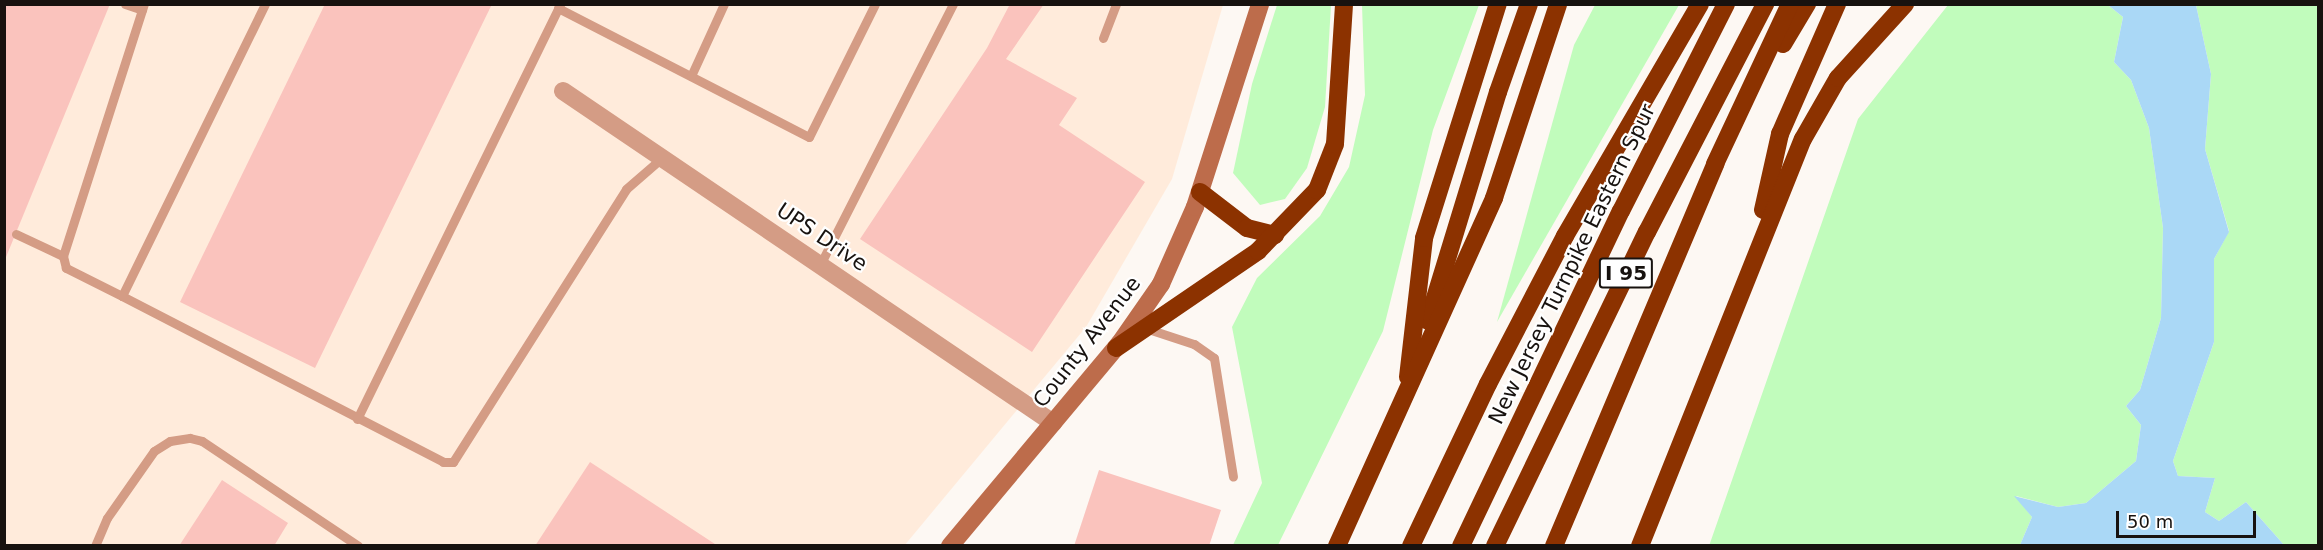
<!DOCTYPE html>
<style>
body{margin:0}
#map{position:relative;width:2323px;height:550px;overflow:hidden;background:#fdf8f3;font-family:"DejaVu Sans",sans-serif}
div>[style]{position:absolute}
.built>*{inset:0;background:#ffebdb}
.green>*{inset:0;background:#c1fcbc}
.water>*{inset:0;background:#aad8f6}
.building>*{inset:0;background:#fac3bd}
.lane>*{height:9px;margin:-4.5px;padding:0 4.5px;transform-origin:4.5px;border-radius:4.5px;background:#d49c85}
.street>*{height:18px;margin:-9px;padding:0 9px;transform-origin:9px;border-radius:9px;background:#d49c85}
.secondary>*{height:18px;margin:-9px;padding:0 9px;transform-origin:9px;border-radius:9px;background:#bd6c4b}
.highway>*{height:18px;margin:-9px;padding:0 9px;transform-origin:9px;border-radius:9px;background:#8c3200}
span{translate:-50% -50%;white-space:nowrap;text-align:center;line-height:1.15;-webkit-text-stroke:4.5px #fff;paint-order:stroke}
.shield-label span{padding:2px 4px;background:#fff;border:2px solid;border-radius:4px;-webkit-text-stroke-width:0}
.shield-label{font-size:20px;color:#17120f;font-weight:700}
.street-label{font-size:21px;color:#17120f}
.frame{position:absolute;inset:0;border:6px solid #17120f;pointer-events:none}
.scale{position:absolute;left:2116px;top:511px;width:140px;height:27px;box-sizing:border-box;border:3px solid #17120f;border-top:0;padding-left:8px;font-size:18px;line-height:21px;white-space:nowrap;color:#17120f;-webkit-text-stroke:4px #fff;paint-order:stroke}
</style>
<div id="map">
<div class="built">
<i style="clip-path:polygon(4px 5px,1223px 5px,1172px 179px,1086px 327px,904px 546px,5px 545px)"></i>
</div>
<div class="green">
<i style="clip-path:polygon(1277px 5px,1331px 5px,1325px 107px,1307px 168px,1285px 199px,1260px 205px,1233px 173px,1252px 84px)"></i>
<i style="clip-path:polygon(1362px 5px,1479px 5px,1433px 130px,1383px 331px,1278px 545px,1233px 545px,1262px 483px,1232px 327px,1257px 278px,1320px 216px,1349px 167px,1365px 95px)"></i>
<i style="clip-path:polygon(1595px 5px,1679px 5px,1497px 322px,1574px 45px)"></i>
<i style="clip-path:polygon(1948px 5px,2108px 5px,2123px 17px,2114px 62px,2131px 80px,2149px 128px,2163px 228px,2161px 318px,2140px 390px,2126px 406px,2141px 425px,2136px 461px,2086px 503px,2058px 507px,2016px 496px,2032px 517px,2020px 545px,1709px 546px,1858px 119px)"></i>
<i style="clip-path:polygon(2196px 5px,2318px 5px,2318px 545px,2284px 545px,2246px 502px,2219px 521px,2205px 512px,2215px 478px,2178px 476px,2173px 461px,2214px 342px,2214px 259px,2229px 231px,2205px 149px,2211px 74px)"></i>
</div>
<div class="water">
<i style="clip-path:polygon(2108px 5px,2196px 5px,2211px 74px,2205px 149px,2229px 232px,2214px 259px,2214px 342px,2173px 461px,2178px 476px,2215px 478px,2205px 512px,2219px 521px,2246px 502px,2284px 545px,2020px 545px,2032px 517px,2014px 496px,2058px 507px,2086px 503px,2136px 461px,2141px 425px,2126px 406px,2140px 390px,2161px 318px,2163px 228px,2149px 128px,2131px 80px,2114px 62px,2123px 17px)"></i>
</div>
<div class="building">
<i style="clip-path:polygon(4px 4px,110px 4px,4px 262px)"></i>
<i style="clip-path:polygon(325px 4px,492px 4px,315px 368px,180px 302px)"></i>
<i style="clip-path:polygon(1010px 4px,1044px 4px,1006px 59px,1077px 98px,1059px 125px,1145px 182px,1032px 352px,860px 239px,987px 48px)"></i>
<i style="clip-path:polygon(590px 462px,718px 546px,535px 546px)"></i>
<i style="clip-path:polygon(1099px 470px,1221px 510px,1209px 546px,1074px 546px)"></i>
<i style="clip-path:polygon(222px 480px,288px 523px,274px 546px,179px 546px)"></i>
</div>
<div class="lane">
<i style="left:125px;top:4px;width:18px;rotate:19deg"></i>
<i style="left:265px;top:4px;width:325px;rotate:116.1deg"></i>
<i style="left:122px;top:296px;width:361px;rotate:27.3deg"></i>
<i style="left:443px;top:462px;width:10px"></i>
<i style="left:453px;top:462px;width:323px;rotate:-57.6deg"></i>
<i style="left:626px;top:189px;width:49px;rotate:-40.9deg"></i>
<i style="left:558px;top:8px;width:282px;rotate:27.2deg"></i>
<i style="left:809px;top:137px;width:148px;rotate:-63.6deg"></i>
<i style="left:1103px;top:38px;width:36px;rotate:-69deg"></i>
<i style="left:691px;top:76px;width:79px;rotate:-65.4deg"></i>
<i style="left:16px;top:234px;width:52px;rotate:25.1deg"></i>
<i style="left:821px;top:263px;width:291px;rotate:-63deg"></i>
<i style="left:122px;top:296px;width:63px;rotate:-153.4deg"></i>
<i style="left:66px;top:268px;width:12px;rotate:-104deg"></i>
<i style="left:63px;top:256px;width:265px;rotate:-72.2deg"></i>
<i style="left:1145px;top:328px;width:52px;rotate:18.1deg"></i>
<i style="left:1194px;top:344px;width:24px;rotate:35deg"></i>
<i style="left:1214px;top:358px;width:120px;rotate:80.9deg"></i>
<i style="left:357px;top:419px;width:462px;rotate:-63.9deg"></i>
<i style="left:95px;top:546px;width:30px;rotate:-67deg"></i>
<i style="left:107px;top:518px;width:82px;rotate:-55deg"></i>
<i style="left:154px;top:451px;width:19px;rotate:-32deg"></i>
<i style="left:170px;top:441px;width:20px;rotate:-9deg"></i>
<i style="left:190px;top:438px;width:12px;rotate:14deg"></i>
<i style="left:202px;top:441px;width:188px;rotate:33.9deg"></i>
</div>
<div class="street">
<i style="left:563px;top:91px;width:592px;rotate:34.12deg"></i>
</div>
<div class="secondary">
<i style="left:950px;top:546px;width:265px;rotate:-50.1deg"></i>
<i style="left:1120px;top:343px;width:72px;rotate:-55.2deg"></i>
<i style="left:1161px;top:284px;width:84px;rotate:-66.2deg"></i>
<i style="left:1195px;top:207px;width:213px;rotate:-72.2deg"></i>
</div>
<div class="highway">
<i style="left:1783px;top:44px;width:47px;rotate:-59deg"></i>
<i style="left:1200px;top:192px;width:59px;rotate:37.5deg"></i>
<i style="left:1247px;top:228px;width:29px;rotate:14deg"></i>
<i style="left:1763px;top:210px;width:78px;rotate:-77.4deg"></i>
<i style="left:1780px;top:134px;width:142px;rotate:-66.3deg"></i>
<i style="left:1428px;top:321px;width:239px;rotate:-73deg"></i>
<i style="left:1498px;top:92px;width:93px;rotate:-70.6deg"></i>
<i style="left:1116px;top:348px;width:172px;rotate:-34.3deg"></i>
<i style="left:1258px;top:251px;width:85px;rotate:-46deg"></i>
<i style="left:1317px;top:190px;width:49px;rotate:-68.6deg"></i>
<i style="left:1335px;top:144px;width:140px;rotate:-86.3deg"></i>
<i style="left:1408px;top:377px;width:140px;rotate:-83.4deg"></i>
<i style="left:1424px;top:238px;width:245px;rotate:-72.5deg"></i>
<i style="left:1337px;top:546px;width:382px;rotate:-65.7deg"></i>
<i style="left:1494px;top:198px;width:204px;rotate:-71.7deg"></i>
<i style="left:1411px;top:546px;width:179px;rotate:-64.6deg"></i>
<i style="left:1488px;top:384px;width:167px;rotate:-62.5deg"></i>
<i style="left:1565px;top:236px;width:268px;rotate:-59.8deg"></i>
<i style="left:1461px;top:546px;width:371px;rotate:-64.5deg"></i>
<i style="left:1621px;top:211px;width:232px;rotate:-63.1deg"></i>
<i style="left:1495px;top:546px;width:349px;rotate:-64.2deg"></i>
<i style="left:1647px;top:232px;width:257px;rotate:-62.6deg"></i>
<i style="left:1554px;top:546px;width:415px;rotate:-67.1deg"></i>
<i style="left:1715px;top:164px;width:177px;rotate:-64.9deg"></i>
<i style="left:1640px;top:546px;width:438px;rotate:-68.2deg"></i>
<i style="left:1803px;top:139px;width:70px;rotate:-60.2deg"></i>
<i style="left:1838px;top:78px;width:100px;rotate:-47.8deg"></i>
</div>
<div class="shield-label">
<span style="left:1626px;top:273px">I 95</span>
</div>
<div class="street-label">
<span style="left:822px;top:237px;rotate:34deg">UPS Drive</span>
<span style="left:1572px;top:264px;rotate:-64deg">New Jersey Turnpike Eastern Spur</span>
<span style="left:1087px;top:342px;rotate:-52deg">County Avenue</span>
</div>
<div class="frame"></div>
<div class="scale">50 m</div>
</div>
